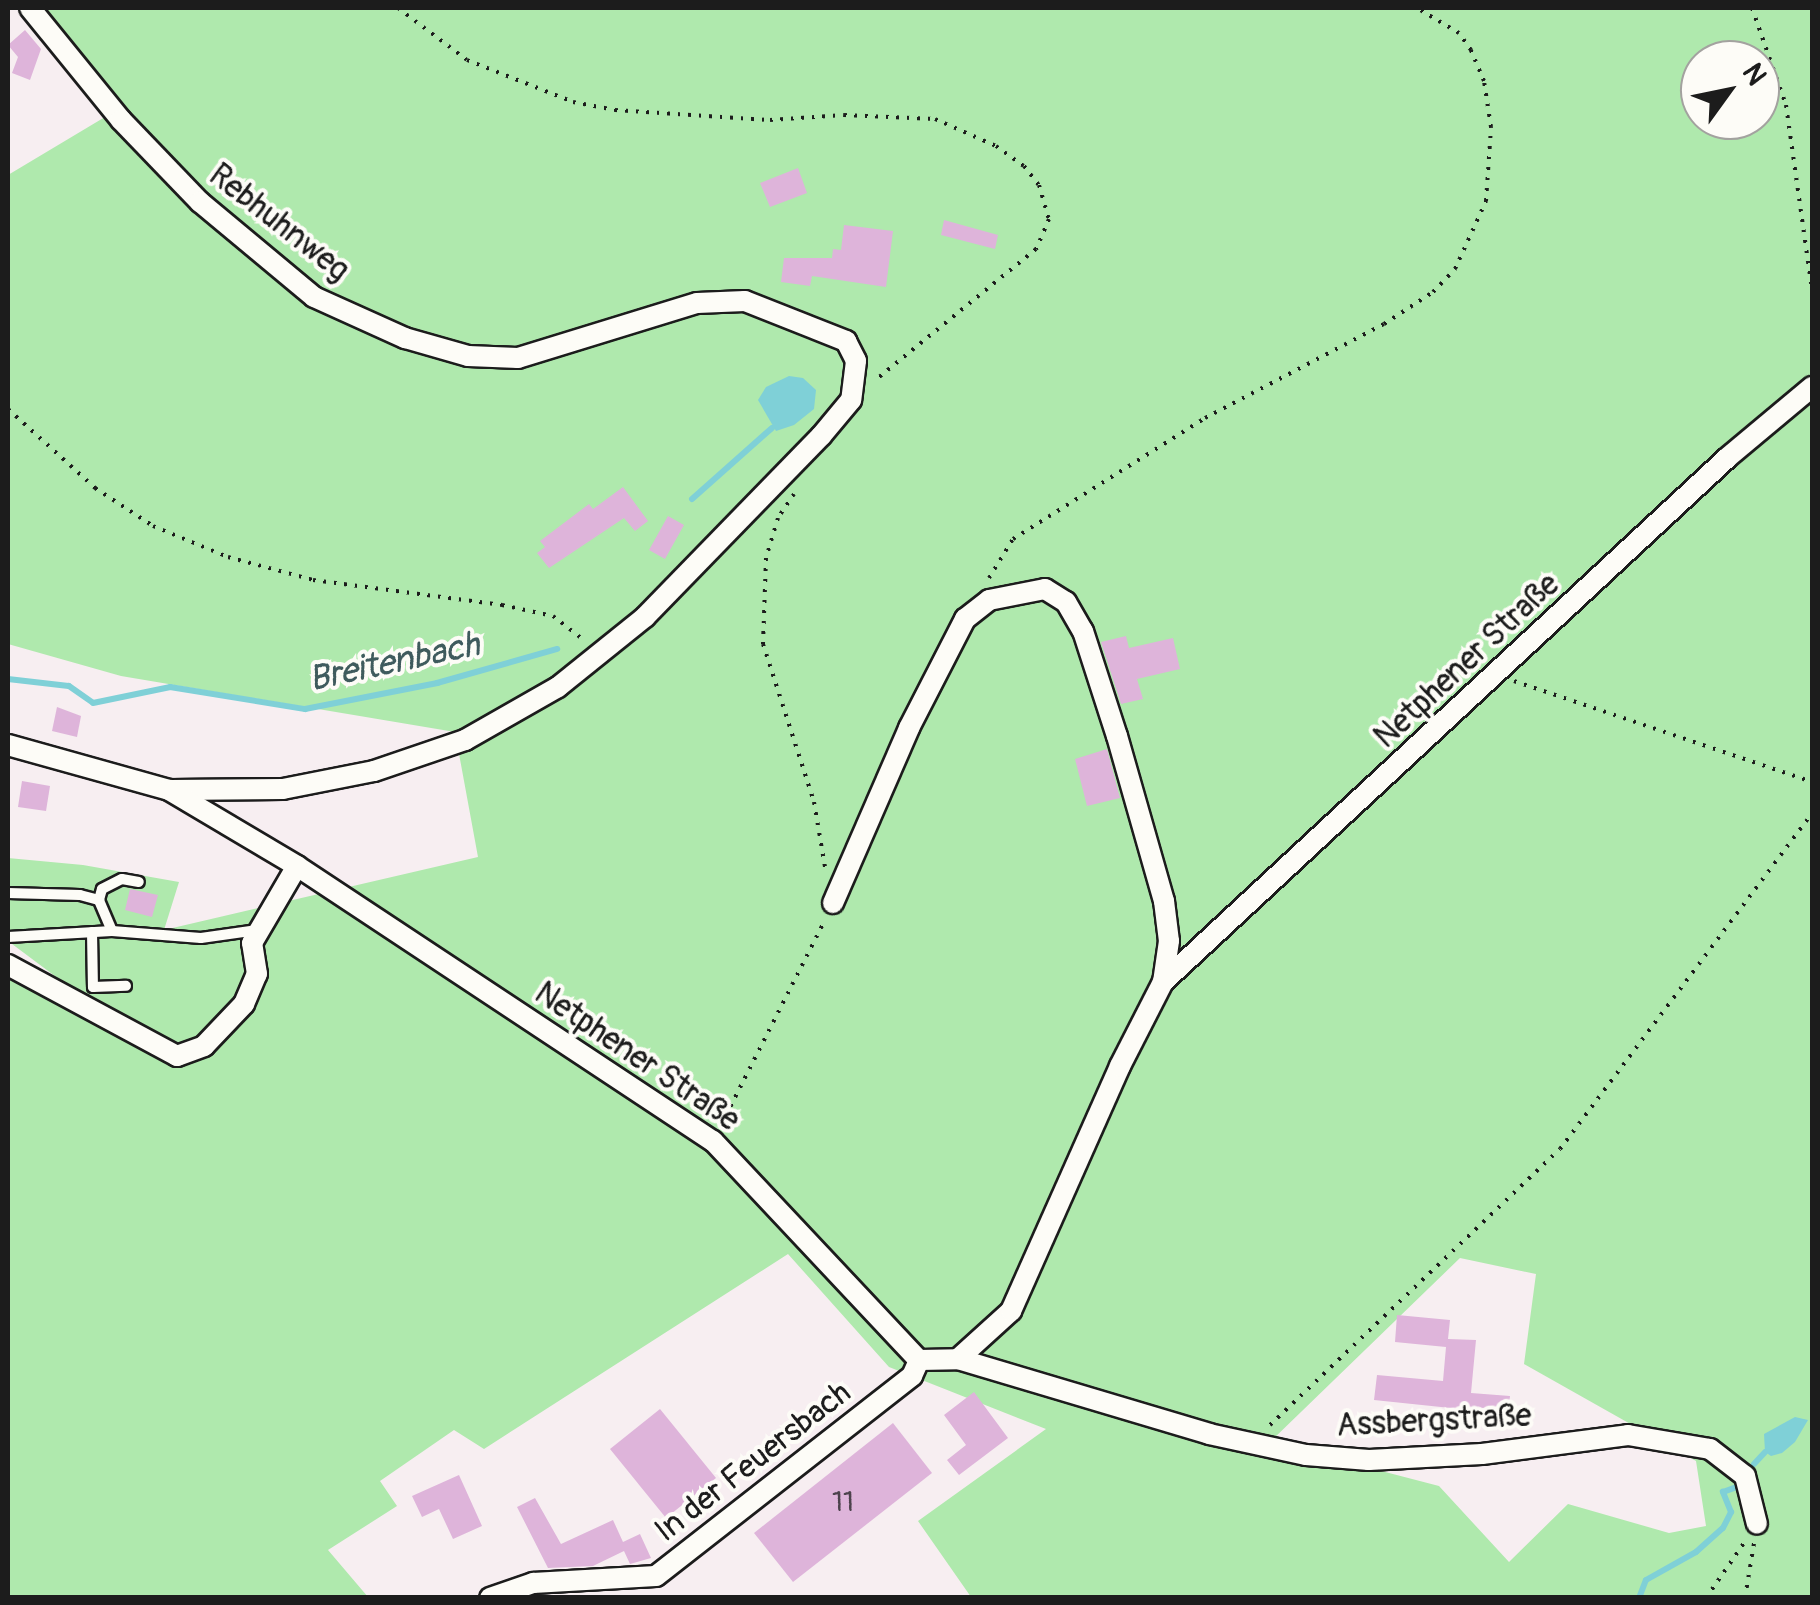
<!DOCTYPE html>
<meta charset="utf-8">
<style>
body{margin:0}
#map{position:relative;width:1820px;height:1605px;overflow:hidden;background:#f7eef1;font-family:Pangolin,sans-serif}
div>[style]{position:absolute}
.green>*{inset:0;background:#afe9ad}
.water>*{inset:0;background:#7fd0d7}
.stream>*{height:6px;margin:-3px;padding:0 3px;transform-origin:3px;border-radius:3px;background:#7fd0d7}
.building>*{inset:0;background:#deb4da}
.path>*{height:4px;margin-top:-2px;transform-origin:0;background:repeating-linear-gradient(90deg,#1c1c1c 0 2.5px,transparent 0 10.5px)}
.roads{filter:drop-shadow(2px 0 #1c1c1c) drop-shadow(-2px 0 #1c1c1c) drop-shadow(0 2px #1c1c1c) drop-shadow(0 -2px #1c1c1c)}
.lane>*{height:10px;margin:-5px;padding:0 5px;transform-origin:5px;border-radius:5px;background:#fdfcf7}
.street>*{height:20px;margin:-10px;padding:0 10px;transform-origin:10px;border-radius:10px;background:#fdfcf7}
span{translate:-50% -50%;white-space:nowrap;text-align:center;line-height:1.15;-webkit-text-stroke:8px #fdfcf7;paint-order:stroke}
.number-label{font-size:28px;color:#4c424c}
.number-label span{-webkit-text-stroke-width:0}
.street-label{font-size:32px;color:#1c1c1c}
.water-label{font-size:35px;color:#3f5b5d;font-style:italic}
.frame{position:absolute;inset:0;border:10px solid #1c1c1c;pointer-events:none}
.north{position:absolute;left:1680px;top:40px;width:100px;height:100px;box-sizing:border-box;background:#fdfcf7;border:2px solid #a3a29f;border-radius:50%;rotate:57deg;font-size:28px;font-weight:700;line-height:40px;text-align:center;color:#1c1c1c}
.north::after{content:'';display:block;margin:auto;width:35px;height:45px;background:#1c1c1c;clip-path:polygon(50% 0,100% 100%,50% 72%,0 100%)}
</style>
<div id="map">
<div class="green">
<i style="clip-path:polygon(evenodd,25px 8px,1812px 8px,1812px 1597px,971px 1597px,918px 1521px,1046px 1429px,889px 1367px,788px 1254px,484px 1449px,454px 1430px,380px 1481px,397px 1506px,328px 1550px,368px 1597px,8px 1597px,8px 975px,158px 1053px,8px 941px,8px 858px,83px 865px,179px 882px,164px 930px,478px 857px,455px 732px,121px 676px,8px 644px,8px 175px,105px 117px,25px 8px,1700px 60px,1760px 60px,1760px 120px,1700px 120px,1700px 60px,25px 8px,1460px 1258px,1536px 1274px,1524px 1364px,1696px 1461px,1706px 1526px,1669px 1533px,1568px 1504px,1509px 1562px,1439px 1486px,1270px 1442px,1460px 1258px)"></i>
</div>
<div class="water">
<i style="clip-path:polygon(789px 376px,803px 378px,816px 390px,814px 409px,794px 425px,776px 431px,758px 400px,766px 387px)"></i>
<i style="clip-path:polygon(1795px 1417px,1808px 1420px,1795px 1442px,1782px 1453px,1771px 1456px,1765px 1452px,1764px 1434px)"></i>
</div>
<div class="stream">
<i style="left:692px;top:499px;width:107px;rotate:-41.6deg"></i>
<i style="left:8px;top:679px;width:61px;rotate:6.5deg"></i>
<i style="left:69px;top:686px;width:29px;rotate:35deg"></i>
<i style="left:93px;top:703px;width:79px;rotate:-11.7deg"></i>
<i style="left:170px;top:687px;width:137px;rotate:9.3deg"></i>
<i style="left:305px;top:709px;width:135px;rotate:-11.1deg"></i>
<i style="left:437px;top:683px;width:125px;rotate:-15.8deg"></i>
<i style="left:1754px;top:1464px;width:16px;rotate:-47deg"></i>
<i style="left:1639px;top:1598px;width:19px;rotate:-69deg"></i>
<i style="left:1646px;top:1580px;width:57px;rotate:-29.2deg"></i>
<i style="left:1696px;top:1552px;width:36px;rotate:-42deg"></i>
<i style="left:1723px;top:1528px;width:18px;rotate:-63deg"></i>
<i style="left:1731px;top:1512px;width:22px;rotate:-112deg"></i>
<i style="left:1723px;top:1492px;width:12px;rotate:-20deg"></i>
</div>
<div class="building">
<i style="clip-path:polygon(25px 30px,41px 49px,30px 80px,12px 73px,18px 57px,8px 45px)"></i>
<i style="clip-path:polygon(798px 168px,807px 193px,770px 207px,760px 183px)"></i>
<i style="clip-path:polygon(944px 220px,998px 235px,995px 249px,941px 235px)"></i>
<i style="clip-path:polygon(844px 225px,893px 231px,886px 287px,812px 276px,810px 286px,781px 282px,784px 258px,832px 258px,833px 249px,841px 250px)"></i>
<i style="clip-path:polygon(623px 487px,648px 521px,635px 531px,624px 518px,549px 568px,537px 553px,545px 547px,540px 541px,589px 504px,593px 509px)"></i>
<i style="clip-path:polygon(668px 516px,684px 525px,665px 559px,649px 550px)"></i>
<i style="clip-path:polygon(1126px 636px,1129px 648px,1173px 638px,1180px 669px,1137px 679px,1143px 699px,1121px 704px,1101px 642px)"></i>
<i style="clip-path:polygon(57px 707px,81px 716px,77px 737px,52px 731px)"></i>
<i style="clip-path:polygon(1107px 749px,1120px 798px,1087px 806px,1075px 759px)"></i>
<i style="clip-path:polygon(22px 781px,50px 786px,46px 811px,18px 807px)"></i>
<i style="clip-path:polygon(130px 889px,158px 895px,152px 917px,125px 910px)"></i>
<i style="clip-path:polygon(1397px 1315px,1450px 1320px,1448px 1339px,1476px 1340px,1471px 1393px,1510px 1396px,1508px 1414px,1374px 1400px,1377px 1375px,1443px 1381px,1446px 1347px,1395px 1342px)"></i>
<i style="clip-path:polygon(974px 1392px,1008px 1438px,959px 1475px,947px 1460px,966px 1445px,944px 1415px)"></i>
<i style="clip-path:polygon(660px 1409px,716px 1478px,666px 1518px,610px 1449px)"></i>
<i style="clip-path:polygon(893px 1423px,932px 1473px,793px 1582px,754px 1533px)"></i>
<i style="clip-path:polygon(459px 1475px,482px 1526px,453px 1539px,439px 1509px,422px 1517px,412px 1496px)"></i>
<i style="clip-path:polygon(535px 1498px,561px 1544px,613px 1520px,623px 1542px,640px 1534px,651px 1558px,630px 1564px,624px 1551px,593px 1566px,548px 1568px,517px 1507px)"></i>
</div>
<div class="path">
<i style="left:398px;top:8px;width:86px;rotate:37deg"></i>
<i style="left:467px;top:60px;width:114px;rotate:21.6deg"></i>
<i style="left:573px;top:102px;width:43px;rotate:10.8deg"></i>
<i style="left:615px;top:110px;width:155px;rotate:3.7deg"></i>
<i style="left:770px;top:120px;width:74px;rotate:-3.9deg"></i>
<i style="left:844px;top:115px;width:91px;rotate:2.5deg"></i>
<i style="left:935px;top:119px;width:67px;rotate:23.9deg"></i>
<i style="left:996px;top:146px;width:34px;rotate:36deg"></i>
<i style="left:1024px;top:166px;width:24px;rotate:52deg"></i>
<i style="left:1039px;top:185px;width:35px;rotate:74deg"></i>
<i style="left:1049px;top:219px;width:33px;rotate:113deg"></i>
<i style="left:1036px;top:249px;width:209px;rotate:140.8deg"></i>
<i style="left:1752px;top:8px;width:103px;rotate:70.7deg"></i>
<i style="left:1786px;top:105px;width:186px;rotate:82deg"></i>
<i style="left:8px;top:409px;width:118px;rotate:42.2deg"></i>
<i style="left:95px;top:488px;width:69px;rotate:33.2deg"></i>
<i style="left:153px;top:526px;width:81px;rotate:22.5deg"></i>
<i style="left:228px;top:557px;width:88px;rotate:15.1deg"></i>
<i style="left:313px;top:580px;width:191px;rotate:7.5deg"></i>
<i style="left:502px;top:605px;width:52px;rotate:12.2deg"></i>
<i style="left:553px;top:616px;width:41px;rotate:38deg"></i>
<i style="left:794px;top:494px;width:29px;rotate:124deg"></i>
<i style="left:778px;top:518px;width:42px;rotate:106.7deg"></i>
<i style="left:766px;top:558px;width:86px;rotate:92deg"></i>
<i style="left:763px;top:644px;width:166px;rotate:72.1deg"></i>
<i style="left:814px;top:802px;width:72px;rotate:80.4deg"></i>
<i style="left:989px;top:578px;width:46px;rotate:-58.4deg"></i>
<i style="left:1013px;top:539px;width:227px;rotate:-32.2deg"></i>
<i style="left:1205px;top:418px;width:202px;rotate:-27.7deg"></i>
<i style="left:1384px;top:324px;width:59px;rotate:-33.1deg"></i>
<i style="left:1433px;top:292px;width:32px;rotate:-46deg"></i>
<i style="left:1455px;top:269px;width:75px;rotate:-65.5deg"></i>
<i style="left:1486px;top:201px;width:74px;rotate:-86.1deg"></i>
<i style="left:1491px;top:127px;width:47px;rotate:-98.7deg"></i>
<i style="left:1484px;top:81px;width:34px;rotate:-113deg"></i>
<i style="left:1471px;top:50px;width:21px;rotate:-125deg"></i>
<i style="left:1459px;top:33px;width:49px;rotate:-149.2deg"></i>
<i style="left:1514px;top:681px;width:315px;rotate:18.7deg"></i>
<i style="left:721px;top:1125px;width:230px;rotate:-63.1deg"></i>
<i style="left:1270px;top:1425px;width:400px;rotate:-43.6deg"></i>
<i style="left:1560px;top:1149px;width:420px;rotate:-53.1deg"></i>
<i style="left:1706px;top:1598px;width:70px;rotate:-55.4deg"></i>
<i style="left:1745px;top:1598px;width:56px;rotate:-80.7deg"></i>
</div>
<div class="roads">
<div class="lane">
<i style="left:8px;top:893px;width:72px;rotate:1.6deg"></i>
<i style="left:80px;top:895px;width:20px;rotate:15deg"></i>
<i style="left:112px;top:931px;width:34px;rotate:-113deg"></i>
<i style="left:99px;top:900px;width:11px;rotate:-75deg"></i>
<i style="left:102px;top:889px;width:22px;rotate:-27deg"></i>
<i style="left:122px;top:879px;width:17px;rotate:10deg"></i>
<i style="left:92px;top:932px;width:55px;rotate:89deg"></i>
<i style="left:93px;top:987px;width:33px;rotate:-2deg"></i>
<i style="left:8px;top:937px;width:104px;rotate:-3.3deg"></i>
<i style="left:112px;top:931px;width:89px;rotate:4.5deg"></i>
<i style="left:201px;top:938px;width:57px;rotate:-8.1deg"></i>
</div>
<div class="street">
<i style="left:30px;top:8px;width:144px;rotate:50.9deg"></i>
<i style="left:121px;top:120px;width:114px;rotate:46.1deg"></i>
<i style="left:200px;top:202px;width:148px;rotate:39.8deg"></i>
<i style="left:314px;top:297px;width:100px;rotate:24.3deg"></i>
<i style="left:405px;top:338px;width:66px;rotate:15.9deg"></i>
<i style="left:468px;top:356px;width:50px;rotate:2.3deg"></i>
<i style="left:518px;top:358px;width:187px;rotate:-17.1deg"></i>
<i style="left:697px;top:303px;width:48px;rotate:-2.4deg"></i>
<i style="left:745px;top:301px;width:109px;rotate:21.6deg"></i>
<i style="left:846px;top:341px;width:22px;rotate:63deg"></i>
<i style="left:856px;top:361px;width:39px;rotate:97deg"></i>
<i style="left:851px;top:400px;width:47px;rotate:129.8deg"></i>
<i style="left:821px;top:436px;width:252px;rotate:134.2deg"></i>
<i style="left:645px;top:617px;width:112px;rotate:141.2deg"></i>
<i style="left:558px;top:687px;width:107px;rotate:150.3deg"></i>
<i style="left:465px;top:740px;width:96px;rotate:161.2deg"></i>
<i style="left:374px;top:771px;width:93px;rotate:168.8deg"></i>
<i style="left:283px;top:789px;width:112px;rotate:179.5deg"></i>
<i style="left:8px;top:745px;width:167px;rotate:15.6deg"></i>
<i style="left:169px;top:790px;width:149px;rotate:30.7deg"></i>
<i style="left:297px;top:866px;width:499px;rotate:33.5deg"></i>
<i style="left:713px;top:1141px;width:301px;rotate:46.8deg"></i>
<i style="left:919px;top:1360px;width:39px;rotate:-1deg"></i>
<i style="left:958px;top:1359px;width:72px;rotate:-42.2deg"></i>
<i style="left:1011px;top:1311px;width:268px;rotate:-66deg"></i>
<i style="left:1120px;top:1066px;width:94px;rotate:-62.9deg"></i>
<i style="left:1163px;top:982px;width:770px;rotate:-42.89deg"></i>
<i style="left:1727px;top:458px;width:111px;rotate:-39.9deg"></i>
<i style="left:833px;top:903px;width:191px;rotate:-66.5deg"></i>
<i style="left:909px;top:728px;width:123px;rotate:-62.8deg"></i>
<i style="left:965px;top:619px;width:31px;rotate:-38deg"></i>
<i style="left:989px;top:600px;width:57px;rotate:-11.1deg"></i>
<i style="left:1045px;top:589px;width:25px;rotate:32deg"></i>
<i style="left:1066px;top:602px;width:34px;rotate:60deg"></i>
<i style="left:1083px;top:631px;width:110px;rotate:72.1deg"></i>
<i style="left:1117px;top:736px;width:172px;rotate:74.1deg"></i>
<i style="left:1164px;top:901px;width:40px;rotate:82.9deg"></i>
<i style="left:1169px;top:941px;width:41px;rotate:98.3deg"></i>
<i style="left:8px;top:965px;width:192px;rotate:28.3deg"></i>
<i style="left:177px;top:1056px;width:29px;rotate:-20deg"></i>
<i style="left:204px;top:1046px;width:58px;rotate:-46.4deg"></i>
<i style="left:244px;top:1004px;width:33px;rotate:-67deg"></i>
<i style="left:257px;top:974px;width:31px;rotate:-99deg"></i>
<i style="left:252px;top:943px;width:89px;rotate:-59.7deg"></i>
<i style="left:958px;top:1359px;width:262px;rotate:16.6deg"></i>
<i style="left:1209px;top:1434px;width:99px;rotate:12.2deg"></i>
<i style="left:1306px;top:1455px;width:63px;rotate:4.5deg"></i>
<i style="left:1369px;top:1460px;width:113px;rotate:-3deg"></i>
<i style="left:1482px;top:1454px;width:147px;rotate:-7.4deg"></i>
<i style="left:1628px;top:1435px;width:83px;rotate:9.7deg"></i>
<i style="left:1710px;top:1449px;width:44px;rotate:37.6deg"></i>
<i style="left:1745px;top:1476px;width:49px;rotate:76deg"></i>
<i style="left:490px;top:1598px;width:46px;rotate:-19.2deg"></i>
<i style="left:533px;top:1583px;width:123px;rotate:-3.3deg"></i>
<i style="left:656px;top:1576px;width:325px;rotate:-38deg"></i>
<i style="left:912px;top:1376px;width:17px;rotate:-66deg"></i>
</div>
</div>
<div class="number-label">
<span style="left:843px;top:1503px">11</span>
</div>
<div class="street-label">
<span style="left:279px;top:223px;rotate:38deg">Rebhuhnweg</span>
<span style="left:1467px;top:661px;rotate:-43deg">Netphener Straße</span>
<span style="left:637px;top:1057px;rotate:34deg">Netphener Straße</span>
<span style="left:1434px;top:1421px;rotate:-3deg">Assbergstraße</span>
<span style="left:753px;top:1462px;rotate:-38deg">In der Feuersbach</span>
</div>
<div class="water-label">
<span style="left:394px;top:662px;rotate:-12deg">Breitenbach</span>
</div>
<div class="frame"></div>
<div class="north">N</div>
</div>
